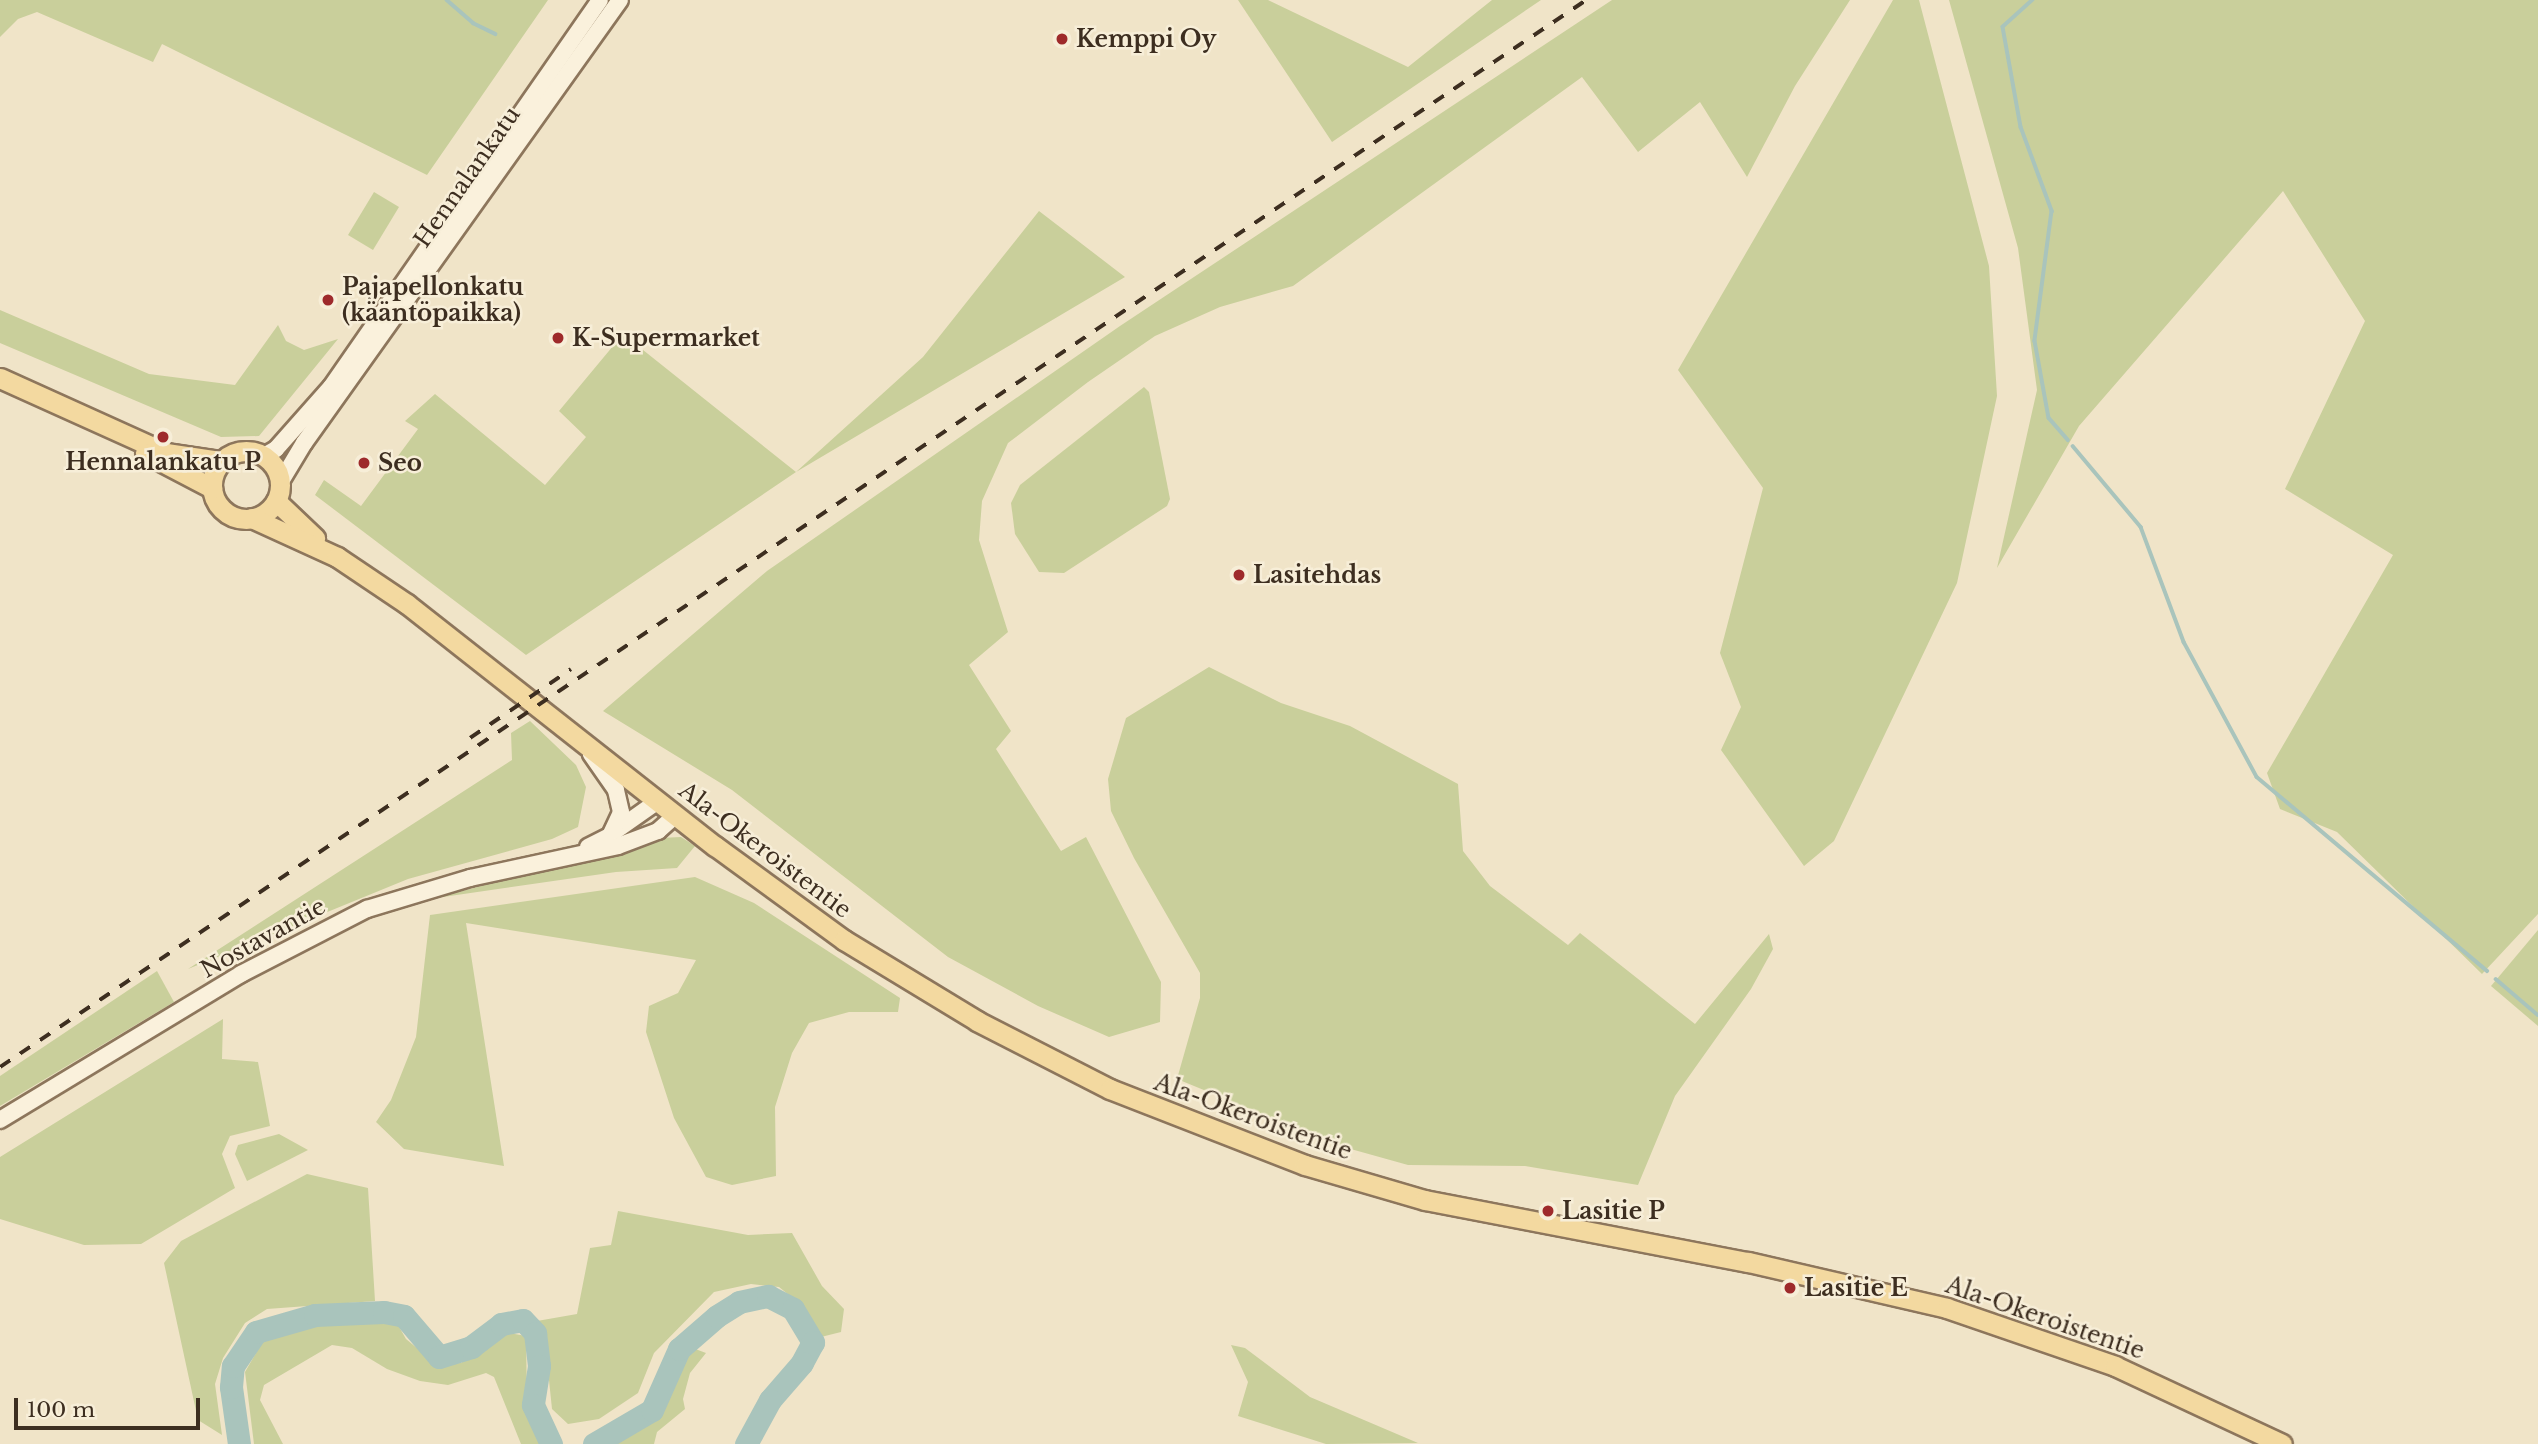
<!DOCTYPE html>
<meta charset="utf-8">
<style>
body{margin:0}
#map{position:relative;width:2538px;height:1444px;overflow:hidden;background:#f0e4c8;font-family:"Libre Baskerville",serif}
div>[style]{position:absolute}
.green>*{inset:0;background:#c9cf9b}
.stream>*{height:3.5px;margin:-1.75px;padding:0 1.75px;transform-origin:1.75px;border-radius:1.75px;background:#a9c4bc}
.river>*{height:23px;margin:-11.5px;padding:0 11.5px;transform-origin:11.5px;border-radius:11.5px;background:#a9c4bc}
.roads{filter:drop-shadow(2px 0 #8d765c) drop-shadow(-2px 0 #8d765c) drop-shadow(0 2px #8d765c) drop-shadow(0 -2px #8d765c)}
.tertiary>*{height:16px;margin:-8px;padding:0 8px;transform-origin:8px;border-radius:8px;background:#faf1dc}
.primary>*{height:19px;margin:-9.5px;padding:0 9.5px;transform-origin:9.5px;border-radius:9.5px;background:#f3d9a0}
.primary>.ring{margin:-9.5px;padding:0;box-sizing:content-box;background:none;border:19px solid #f3d9a0;border-radius:50%}
.rail>*{height:3.5px;margin-top:-1.75px;transform-origin:0;background:repeating-linear-gradient(90deg,#3d2e20 0 12px,transparent 0 24px)}
.dots>*{width:19px;height:19px;translate:-50% -50%;box-sizing:border-box;border:4px solid #f7eed8;border-radius:50%}
span{translate:-50% -50%;white-space:nowrap;text-align:center;line-height:1.15;-webkit-text-stroke:5px #f7eed8;paint-order:stroke}
.poi-label{font-size:23px;color:#3d2e20;font-weight:700}
.left{translate:0 -50%;text-align:left}
.street-label{font-size:23px;color:#3d2e20}
.scale{position:absolute;left:14px;top:1398px;width:186px;height:32px;box-sizing:border-box;border:4px solid #3d2e20;border-top:0;padding-left:9px;font-size:21px;line-height:24px;white-space:nowrap;color:#3d2e20;-webkit-text-stroke:5px #f7eed8;paint-order:stroke}
</style>
<div id="map">
<div class="green">
<i style="clip-path:polygon(0 0,548px 0,427px 175px,162px 44px,153px 62px,37px 12px,18px 19px,0 37px)"></i>
<i style="clip-path:polygon(1238px 0,1268px 0,1408px 67px,1492px 0,1541px 0,1332px 142px)"></i>
<i style="clip-path:polygon(1612px 0,1850px 0,1795px 86px,1747px 177px,1700px 102px,1638px 152px,1582px 77px,1293px 286px,1220px 307px,1155px 336px,1088px 382px,1008px 443px,982px 501px,979px 540px,1008px 632px,969px 665px,1011px 731px,996px 749px,1061px 851px,1086px 837px,1161px 982px,1160px 1022px,1109px 1037px,1038px 1006px,948px 957px,732px 790px,603px 711px,767px 571px,1120px 326px)"></i>
<i style="clip-path:polygon(1893px 0,1919px 0,1989px 266px,1997px 396px,1957px 583px,1834px 841px,1804px 866px,1721px 750px,1741px 707px,1720px 653px,1763px 488px,1678px 370px)"></i>
<i style="clip-path:polygon(1949px 0,2538px 0,2538px 914px,2482px 974px,2337px 832px,2280px 809px,2267px 773px,2393px 555px,2285px 489px,2365px 321px,2283px 191px,2079px 426px,1997px 568px,2037px 390px,2018px 248px)"></i>
<i style="clip-path:polygon(374px 192px,399px 207px,373px 250px,348px 235px)"></i>
<i style="clip-path:polygon(1039px 211px,1125px 277px,796px 472px,526px 655px,315px 495px,324px 480px,361px 506px,418px 429px,405px 421px,435px 394px,545px 485px,586px 437px,559px 411px,623px 334px,796px 472px,923px 357px)"></i>
<i style="clip-path:polygon(0 310px,149px 374px,235px 385px,278px 325px,286px 341px,304px 350px,338px 339px,259px 436px,221px 437px,0 343px)"></i>
<i style="clip-path:polygon(1144px 387px,1149px 392px,1170px 499px,1167px 506px,1064px 573px,1039px 572px,1015px 534px,1011px 503px,1020px 485px)"></i>
<i style="clip-path:polygon(1209px 667px,1281px 703px,1350px 726px,1458px 784px,1463px 851px,1490px 886px,1568px 945px,1580px 933px,1695px 1024px,1769px 934px,1773px 949px,1751px 989px,1675px 1096px,1638px 1185px,1525px 1166px,1408px 1165px,1340px 1146px,1177px 1079px,1200px 998px,1200px 973px,1134px 858px,1111px 811px,1108px 779px,1126px 718px)"></i>
<i style="clip-path:polygon(530px 721px,576px 765px,586px 787px,578px 827px,552px 839px,408px 879px,188px 969px,512px 760px,511px 733px)"></i>
<i style="clip-path:polygon(681px 837px,695px 846px,677px 868px,616px 872px,436px 898px,660px 838px)"></i>
<i style="clip-path:polygon(695px 877px,754px 903px,900px 998px,898px 1012px,849px 1012px,809px 1023px,792px 1053px,775px 1107px,776px 1176px,732px 1185px,706px 1177px,674px 1118px,646px 1032px,649px 1006px,678px 993px,696px 960px,466px 923px,504px 1166px,404px 1149px,376px 1122px,391px 1100px,416px 1037px,430px 915px)"></i>
<i style="clip-path:polygon(2538px 930px,2538px 1026px,2491px 986px)"></i>
<i style="clip-path:polygon(157px 971px,174px 1002px,0 1106px,0 1076px)"></i>
<i style="clip-path:polygon(223px 1019px,222px 1059px,258px 1062px,270px 1126px,230px 1136px,222px 1154px,235px 1188px,141px 1244px,84px 1245px,0 1219px,0 1157px)"></i>
<i style="clip-path:polygon(279px 1134px,308px 1150px,247px 1181px,235px 1154px,238px 1145px)"></i>
<i style="clip-path:polygon(307px 1174px,368px 1188px,375px 1301px,267px 1309px,245px 1323px,223px 1358px,215px 1384px,222px 1435px,198px 1420px,164px 1263px,181px 1241px)"></i>
<i style="clip-path:polygon(618px 1211px,748px 1235px,792px 1233px,822px 1286px,844px 1309px,841px 1332px,821px 1337px,799px 1303px,779px 1287px,751px 1284px,714px 1292px,654px 1353px,638px 1393px,599px 1419px,568px 1424px,552px 1409px,545px 1342px,537px 1321px,577px 1314px,590px 1248px,611px 1245px)"></i>
<i style="clip-path:polygon(386px 1322px,398px 1325px,406px 1339px,436px 1364px,461px 1363px,503px 1332px,526px 1336px,527px 1402px,546px 1444px,521px 1444px,494px 1377px,486px 1373px,448px 1385px,420px 1381px,387px 1369px,352px 1348px,332px 1345px,264px 1385px,260px 1400px,283px 1444px,254px 1444px,245px 1372px,263px 1341px,316px 1324px)"></i>
<i style="clip-path:polygon(1231px 1345px,1245px 1348px,1310px 1397px,1418px 1443px,1326px 1444px,1238px 1416px,1248px 1382px)"></i>
<i style="clip-path:polygon(690px 1347px,706px 1353px,690px 1373px,683px 1399px,685px 1409px,657px 1432px,654px 1444px,615px 1444px,654px 1416px)"></i>
</div>
<div class="stream">
<i style="left:447px;top:0;width:35px;rotate:41deg"></i>
<i style="left:473px;top:23px;width:25px;rotate:26deg"></i>
<i style="left:2033px;top:0;width:40px;rotate:138deg"></i>
<i style="left:2003px;top:27px;width:102px;rotate:79.8deg"></i>
<i style="left:2021px;top:127px;width:90px;rotate:69.7deg"></i>
<i style="left:2052px;top:211px;width:131px;rotate:97.5deg"></i>
<i style="left:2035px;top:341px;width:78px;rotate:79.7deg"></i>
<i style="left:2049px;top:418px;width:29px;rotate:49deg"></i>
<i style="left:2073px;top:446px;width:106px;rotate:50deg"></i>
<i style="left:2141px;top:527px;width:123px;rotate:69.5deg"></i>
<i style="left:2184px;top:642px;width:153px;rotate:61.6deg"></i>
<i style="left:2257px;top:777px;width:301px;rotate:40.1deg"></i>
<i style="left:2496px;top:979px;width:55px;rotate:40.6deg"></i>
</div>
<div class="river">
<i style="left:239px;top:1444px;width:58px;rotate:-98deg"></i>
<i style="left:231px;top:1387px;width:21px;rotate:-85deg"></i>
<i style="left:233px;top:1366px;width:41px;rotate:-55.9deg"></i>
<i style="left:256px;top:1332px;width:61px;rotate:-16.1deg"></i>
<i style="left:315px;top:1315px;width:69px;rotate:-2.5deg"></i>
<i style="left:384px;top:1312px;width:20px;rotate:11deg"></i>
<i style="left:404px;top:1316px;width:54px;rotate:49.5deg"></i>
<i style="left:439px;top:1357px;width:34px;rotate:-17deg"></i>
<i style="left:471px;top:1347px;width:38px;rotate:-37deg"></i>
<i style="left:501px;top:1324px;width:22px;rotate:-10deg"></i>
<i style="left:523px;top:1320px;width:18px;rotate:47deg"></i>
<i style="left:535px;top:1333px;width:33px;rotate:83deg"></i>
<i style="left:539px;top:1366px;width:39px;rotate:99deg"></i>
<i style="left:533px;top:1405px;width:43px;rotate:65.2deg"></i>
<i style="left:594px;top:1444px;width:67px;rotate:-30.4deg"></i>
<i style="left:652px;top:1410px;width:67px;rotate:-66.1deg"></i>
<i style="left:679px;top:1349px;width:50px;rotate:-41deg"></i>
<i style="left:717px;top:1316px;width:26px;rotate:-32deg"></i>
<i style="left:739px;top:1302px;width:30px;rotate:-12deg"></i>
<i style="left:768px;top:1296px;width:28px;rotate:27deg"></i>
<i style="left:793px;top:1309px;width:39px;rotate:59deg"></i>
<i style="left:813px;top:1342px;width:24px;rotate:118deg"></i>
<i style="left:802px;top:1363px;width:49px;rotate:130.9deg"></i>
<i style="left:770px;top:1400px;width:50px;rotate:118.6deg"></i>
</div>
<div class="roads">
<div class="tertiary">
<i style="left:264px;top:456px;width:14px;rotate:-30deg"></i>
<i style="left:276px;top:449px;width:83px;rotate:-48.4deg"></i>
<i style="left:331px;top:387px;width:471px;rotate:-55.2deg"></i>
<i style="left:280px;top:483px;width:47px;rotate:-59deg"></i>
<i style="left:304px;top:443px;width:544px;rotate:-54.5deg"></i>
<i style="left:614px;top:832px;width:54px;rotate:-35.2deg"></i>
<i style="left:588px;top:847px;width:25px;rotate:-27deg"></i>
<i style="left:610px;top:836px;width:26px;rotate:-65deg"></i>
<i style="left:621px;top:812px;width:23px;rotate:-103deg"></i>
<i style="left:616px;top:790px;width:44px;rotate:-124.8deg"></i>
<i style="left:0;top:1120px;width:282px;rotate:-31.2deg"></i>
<i style="left:241px;top:974px;width:142px;rotate:-27.3deg"></i>
<i style="left:367px;top:909px;width:108px;rotate:-16.8deg"></i>
<i style="left:470px;top:878px;width:151px;rotate:-12.2deg"></i>
<i style="left:618px;top:846px;width:43px;rotate:-20.6deg"></i>
<i style="left:658px;top:831px;width:24px;rotate:-42deg"></i>
</div>
<div class="primary">
<i style="left:0;top:378px;width:182px;rotate:24.3deg"></i>
<i style="left:166px;top:453px;width:56px;rotate:8.3deg"></i>
<i class="ring" style="left:212px;top:451px;width:49px;height:49px"></i>
<i style="left:145px;top:453px;width:76px;rotate:27.6deg"></i>
<i style="left:276px;top:501px;width:54px;rotate:43.5deg"></i>
<i style="left:252px;top:518px;width:94px;rotate:24.6deg"></i>
<i style="left:337px;top:557px;width:84px;rotate:33.9deg"></i>
<i style="left:407px;top:604px;width:392px;rotate:38.2deg"></i>
<i style="left:715px;top:846px;width:160px;rotate:36.1deg"></i>
<i style="left:844px;top:940px;width:156px;rotate:31.3deg"></i>
<i style="left:977px;top:1021px;width:149px;rotate:27.1deg"></i>
<i style="left:1110px;top:1089px;width:209px;rotate:21.3deg"></i>
<i style="left:1305px;top:1165px;width:125px;rotate:16.3deg"></i>
<i style="left:1425px;top:1200px;width:329px;rotate:10.9deg"></i>
<i style="left:1748px;top:1262px;width:204px;rotate:13deg"></i>
<i style="left:1947px;top:1308px;width:178px;rotate:19deg"></i>
<i style="left:2115px;top:1366px;width:184px;rotate:25deg"></i>
</div>
</div>
<div class="rail">
<i style="left:470px;top:738px;width:122px;rotate:-34.3deg"></i>
<i style="left:0;top:1067px;width:1912px;rotate:-33.93deg"></i>
</div>
<div class="dots">
<i style="left:1062px;top:39px;background:#9e2a2b"></i>
<i style="left:328px;top:300px;background:#9e2a2b"></i>
<i style="left:558px;top:338px;background:#9e2a2b"></i>
<i style="left:163px;top:437px;background:#9e2a2b"></i>
<i style="left:364px;top:463px;background:#9e2a2b"></i>
<i style="left:1239px;top:575px;background:#9e2a2b"></i>
<i style="left:1548px;top:1211px;background:#9e2a2b"></i>
<i style="left:1790px;top:1288px;background:#9e2a2b"></i>
</div>
<div class="poi-label">
<span class="left" style="left:1076px;top:39px">Kemppi Oy</span>
<span class="left" style="left:342px;top:300px">Pajapellonkatu<br>(kääntöpaikka)</span>
<span class="left" style="left:572px;top:338px">K-Supermarket</span>
<span style="left:163px;top:462px">Hennalankatu P</span>
<span class="left" style="left:378px;top:463px">Seo</span>
<span class="left" style="left:1253px;top:575px">Lasitehdas</span>
<span class="left" style="left:1562px;top:1211px">Lasitie P</span>
<span class="left" style="left:1804px;top:1288px">Lasitie E</span>
</div>
<div class="street-label">
<span style="left:467px;top:177px;rotate:-55deg">Hennalankatu</span>
<span style="left:765px;top:850px;rotate:37deg">Ala-Okeroistentie</span>
<span style="left:263px;top:938px;rotate:-29deg">Nostavantie</span>
<span style="left:1253px;top:1117px;rotate:20deg">Ala-Okeroistentie</span>
<span style="left:2045px;top:1318px;rotate:19deg">Ala-Okeroistentie</span>
</div>
<div class="scale">100 m</div>
</div>
